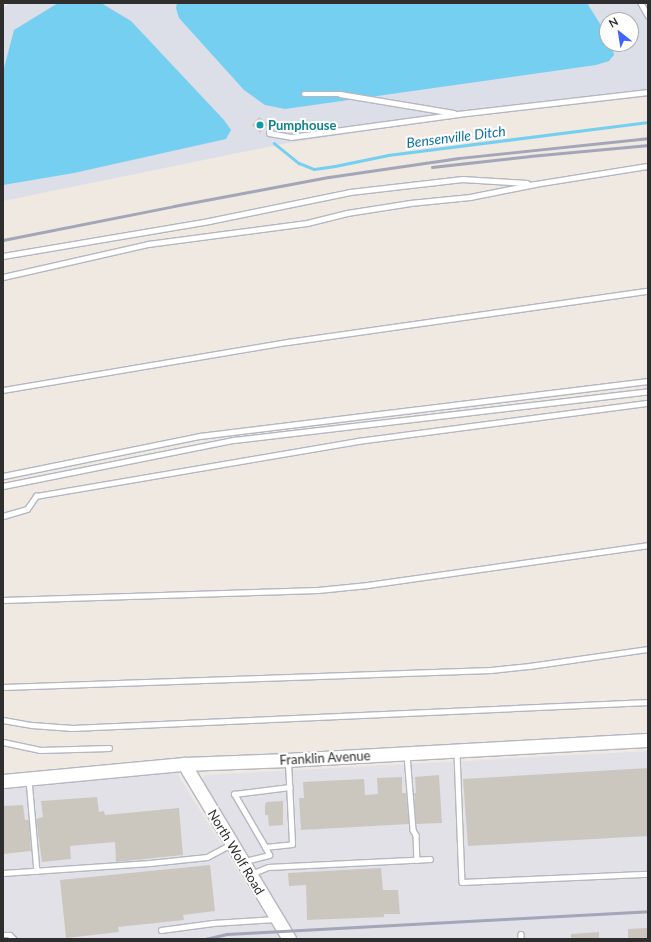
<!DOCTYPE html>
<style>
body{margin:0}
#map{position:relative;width:651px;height:942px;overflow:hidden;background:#efe9e1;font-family:Lato,sans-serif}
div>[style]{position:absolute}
.industrial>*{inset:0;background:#e3e1e8}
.airport>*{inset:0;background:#dcdee8}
.water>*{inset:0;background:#75cff0}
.stream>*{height:2.5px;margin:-1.25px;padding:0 1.25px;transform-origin:1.25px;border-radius:1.25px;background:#75cff0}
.building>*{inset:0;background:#cbc7bf}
.roads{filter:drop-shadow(1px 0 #b4b7c1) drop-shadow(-1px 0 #b4b7c1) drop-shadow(0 1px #b4b7c1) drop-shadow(0 -1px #b4b7c1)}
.service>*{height:4.5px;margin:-2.25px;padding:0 2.25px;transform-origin:2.25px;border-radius:2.25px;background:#fff}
.secondary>*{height:13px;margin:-6.5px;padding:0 6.5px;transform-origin:6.5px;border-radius:6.5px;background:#fff}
.rail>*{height:2.5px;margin:-1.25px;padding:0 1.25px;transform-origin:1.25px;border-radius:1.25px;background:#a3a6b8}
.dots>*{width:11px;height:11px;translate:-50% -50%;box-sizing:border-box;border:2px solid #fff;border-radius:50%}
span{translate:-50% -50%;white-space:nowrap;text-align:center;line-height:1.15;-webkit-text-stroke:4px #fff;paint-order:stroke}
.culture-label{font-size:13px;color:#0d838f;font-weight:700}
.left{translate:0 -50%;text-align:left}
.street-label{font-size:13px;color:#2e2e2e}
.water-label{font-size:14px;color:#0d6fa3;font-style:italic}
.frame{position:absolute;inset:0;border:4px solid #2e2e2e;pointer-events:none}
.north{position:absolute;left:599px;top:12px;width:40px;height:40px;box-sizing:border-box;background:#fff;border:1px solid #ababab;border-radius:50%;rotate:330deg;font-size:11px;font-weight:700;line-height:16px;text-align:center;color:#2e2e2e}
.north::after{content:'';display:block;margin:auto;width:14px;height:18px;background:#4264fb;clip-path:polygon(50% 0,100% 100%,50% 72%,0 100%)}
</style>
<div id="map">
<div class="industrial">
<i style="clip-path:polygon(648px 751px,648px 939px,296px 939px,202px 782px,205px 775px)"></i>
<i style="clip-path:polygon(175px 770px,280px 939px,3px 939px,3px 789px)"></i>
</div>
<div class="airport">
<i style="clip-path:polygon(evenodd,11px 3px,648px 3px,648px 97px,461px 117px,287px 143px,3px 201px,3px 8px,11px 3px,607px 20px,631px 20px,631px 44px,607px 44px,607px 20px)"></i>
</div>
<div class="water">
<i style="clip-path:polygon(58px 3px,101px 3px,131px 21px,224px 120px,231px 130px,226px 139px,74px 173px,3px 185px,3px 72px,14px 30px)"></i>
<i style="clip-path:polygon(177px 3px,587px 3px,607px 35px,607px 44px,612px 45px,614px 55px,609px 61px,596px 65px,285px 109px,265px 105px,244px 90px,179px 18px,176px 8px)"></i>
</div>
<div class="stream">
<i style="left:274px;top:143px;width:32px;rotate:39deg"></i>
<i style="left:299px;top:163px;width:16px;rotate:22deg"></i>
<i style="left:314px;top:169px;width:21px;rotate:-8deg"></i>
<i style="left:335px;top:166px;width:54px;rotate:-11.7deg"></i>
<i style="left:388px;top:155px;width:262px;rotate:-7.2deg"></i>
</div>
<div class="building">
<i style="clip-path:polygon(259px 117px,268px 124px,260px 133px,252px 125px)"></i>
<i style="clip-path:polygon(648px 768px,648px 836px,468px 846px,463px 779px)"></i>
<i style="clip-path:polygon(439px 775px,442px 823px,416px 824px,414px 793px,416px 793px,415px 777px)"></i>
<i style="clip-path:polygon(402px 777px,402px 793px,406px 793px,409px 824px,301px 830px,299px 798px,304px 798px,303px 782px,364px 779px,365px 795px,378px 794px,377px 778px)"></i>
<i style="clip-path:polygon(97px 797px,99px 812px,104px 811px,105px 815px,179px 808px,183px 855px,116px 862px,115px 842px,70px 846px,71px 859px,42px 862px,36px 819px,43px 817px,41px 801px)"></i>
<i style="clip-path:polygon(283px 801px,283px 825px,269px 826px,268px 815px,265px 815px,265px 804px,267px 802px)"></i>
<i style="clip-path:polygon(23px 805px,25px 820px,29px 820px,31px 851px,4px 854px,3px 806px)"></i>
<i style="clip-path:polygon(210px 865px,215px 911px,183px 915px,184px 920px,118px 927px,119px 932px,66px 938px,60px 880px)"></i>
<i style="clip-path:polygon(381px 868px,383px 890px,398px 890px,400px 914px,384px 914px,384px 917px,307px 920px,306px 885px,289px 886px,288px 873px)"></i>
<i style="clip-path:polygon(648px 928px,648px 939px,628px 939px,628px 929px)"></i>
<i style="clip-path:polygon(599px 932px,599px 939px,571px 939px,571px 934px)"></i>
</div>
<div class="roads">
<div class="service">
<i style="left:641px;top:3px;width:14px;rotate:60deg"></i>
<i style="left:304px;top:94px;width:36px"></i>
<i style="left:340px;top:94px;width:115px;rotate:9.5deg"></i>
<i style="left:269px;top:133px;width:22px;rotate:10deg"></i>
<i style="left:291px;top:137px;width:169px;rotate:-7.8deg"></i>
<i style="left:458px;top:114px;width:191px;rotate:-6.6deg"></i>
<i style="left:3px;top:256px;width:209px;rotate:-9.6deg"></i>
<i style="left:209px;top:221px;width:144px;rotate:-11.6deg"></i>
<i style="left:350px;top:192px;width:113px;rotate:-6.6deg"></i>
<i style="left:462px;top:179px;width:65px;rotate:3.5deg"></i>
<i style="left:3px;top:277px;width:149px;rotate:-12.8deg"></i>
<i style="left:148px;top:244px;width:160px;rotate:-7.5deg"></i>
<i style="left:307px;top:223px;width:41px;rotate:-14deg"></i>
<i style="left:347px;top:213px;width:64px;rotate:-9deg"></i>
<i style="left:410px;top:203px;width:60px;rotate:-5.7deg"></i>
<i style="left:470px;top:197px;width:66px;rotate:-11.3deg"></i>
<i style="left:535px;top:184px;width:114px;rotate:-9.1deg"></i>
<i style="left:3px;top:390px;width:289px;rotate:-9.6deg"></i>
<i style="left:288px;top:342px;width:364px;rotate:-8.1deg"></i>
<i style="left:3px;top:476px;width:201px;rotate:-11.5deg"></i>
<i style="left:200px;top:436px;width:451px;rotate:-7deg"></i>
<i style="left:3px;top:486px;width:236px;rotate:-11.3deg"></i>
<i style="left:234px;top:440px;width:417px;rotate:-6.7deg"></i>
<i style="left:3px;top:516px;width:25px;rotate:-16deg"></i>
<i style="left:27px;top:509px;width:16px;rotate:-55deg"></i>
<i style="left:36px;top:496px;width:327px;rotate:-9.7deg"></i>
<i style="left:358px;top:441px;width:292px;rotate:-7.5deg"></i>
<i style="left:3px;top:600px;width:315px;rotate:-1.8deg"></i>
<i style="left:318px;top:590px;width:50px;rotate:-5.7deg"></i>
<i style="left:368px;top:585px;width:283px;rotate:-8.1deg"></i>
<i style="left:3px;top:687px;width:488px;rotate:-2deg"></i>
<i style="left:491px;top:670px;width:39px;rotate:-6deg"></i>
<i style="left:530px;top:666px;width:119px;rotate:-8.2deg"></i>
<i style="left:3px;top:720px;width:29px;rotate:10deg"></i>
<i style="left:32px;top:725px;width:40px;rotate:4.3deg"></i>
<i style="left:72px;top:728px;width:577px;rotate:-2.58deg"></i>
<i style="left:3px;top:742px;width:38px;rotate:12deg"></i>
<i style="left:40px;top:750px;width:69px;rotate:-1.7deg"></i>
<i style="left:457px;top:753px;width:129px;rotate:87.8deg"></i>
<i style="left:462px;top:882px;width:186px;rotate:-2.5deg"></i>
<i style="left:407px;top:755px;width:75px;rotate:85.4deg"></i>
<i style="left:413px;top:830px;width:6px;rotate:59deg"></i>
<i style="left:416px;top:835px;width:25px;rotate:88deg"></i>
<i style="left:29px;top:780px;width:91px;rotate:85deg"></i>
<i style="left:265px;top:847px;width:61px;rotate:-120.3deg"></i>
<i style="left:234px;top:794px;width:56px;rotate:-7.1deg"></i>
<i style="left:245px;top:861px;width:25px;rotate:-14deg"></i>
<i style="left:269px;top:855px;width:9px;rotate:-117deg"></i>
<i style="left:265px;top:847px;width:27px;rotate:-6deg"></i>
<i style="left:292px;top:844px;width:82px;rotate:-92.8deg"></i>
<i style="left:3px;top:873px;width:147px;rotate:-3.9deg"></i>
<i style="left:150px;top:863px;width:57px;rotate:-6deg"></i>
<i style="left:207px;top:857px;width:27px;rotate:-28deg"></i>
<i style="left:251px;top:874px;width:18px;rotate:-22deg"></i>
<i style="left:268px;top:867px;width:162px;rotate:-2.8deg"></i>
<i style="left:161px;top:930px;width:52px;rotate:-7.7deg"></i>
<i style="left:213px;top:923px;width:62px;rotate:-3.7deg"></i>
<i style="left:521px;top:934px;width:5px;rotate:90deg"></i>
<i style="left:3px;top:935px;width:7px"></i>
<i style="left:10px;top:935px;width:6px;rotate:45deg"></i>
</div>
<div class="secondary">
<i style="left:184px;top:764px;width:204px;rotate:59deg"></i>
<i style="left:3px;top:781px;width:182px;rotate:-5.4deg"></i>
<i style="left:184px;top:764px;width:104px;rotate:-2.2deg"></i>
<i style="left:288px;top:760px;width:361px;rotate:-3.2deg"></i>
</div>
</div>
<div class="rail">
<i style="left:432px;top:167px;width:99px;rotate:-6.4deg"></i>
<i style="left:530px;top:156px;width:119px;rotate:-5.3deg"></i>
<i style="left:3px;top:240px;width:174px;rotate:-11.2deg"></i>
<i style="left:174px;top:206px;width:158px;rotate:-10.6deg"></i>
<i style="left:329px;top:177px;width:131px;rotate:-8.3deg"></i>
<i style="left:459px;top:158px;width:190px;rotate:-6deg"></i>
<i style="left:205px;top:939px;width:23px;rotate:-13deg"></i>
<i style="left:227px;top:934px;width:422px;rotate:-3.1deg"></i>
</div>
<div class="dots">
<i style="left:260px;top:125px;background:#0f9aa8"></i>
</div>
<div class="culture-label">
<span class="left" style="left:268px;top:125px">Pumphouse</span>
</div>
<div class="street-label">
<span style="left:325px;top:758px;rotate:-3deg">Franklin Avenue</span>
<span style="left:236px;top:852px;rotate:59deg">North Wolf Road</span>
</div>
<div class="water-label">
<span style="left:456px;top:137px;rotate:-7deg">Bensenville Ditch</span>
</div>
<div class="frame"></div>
<div class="north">N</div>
</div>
